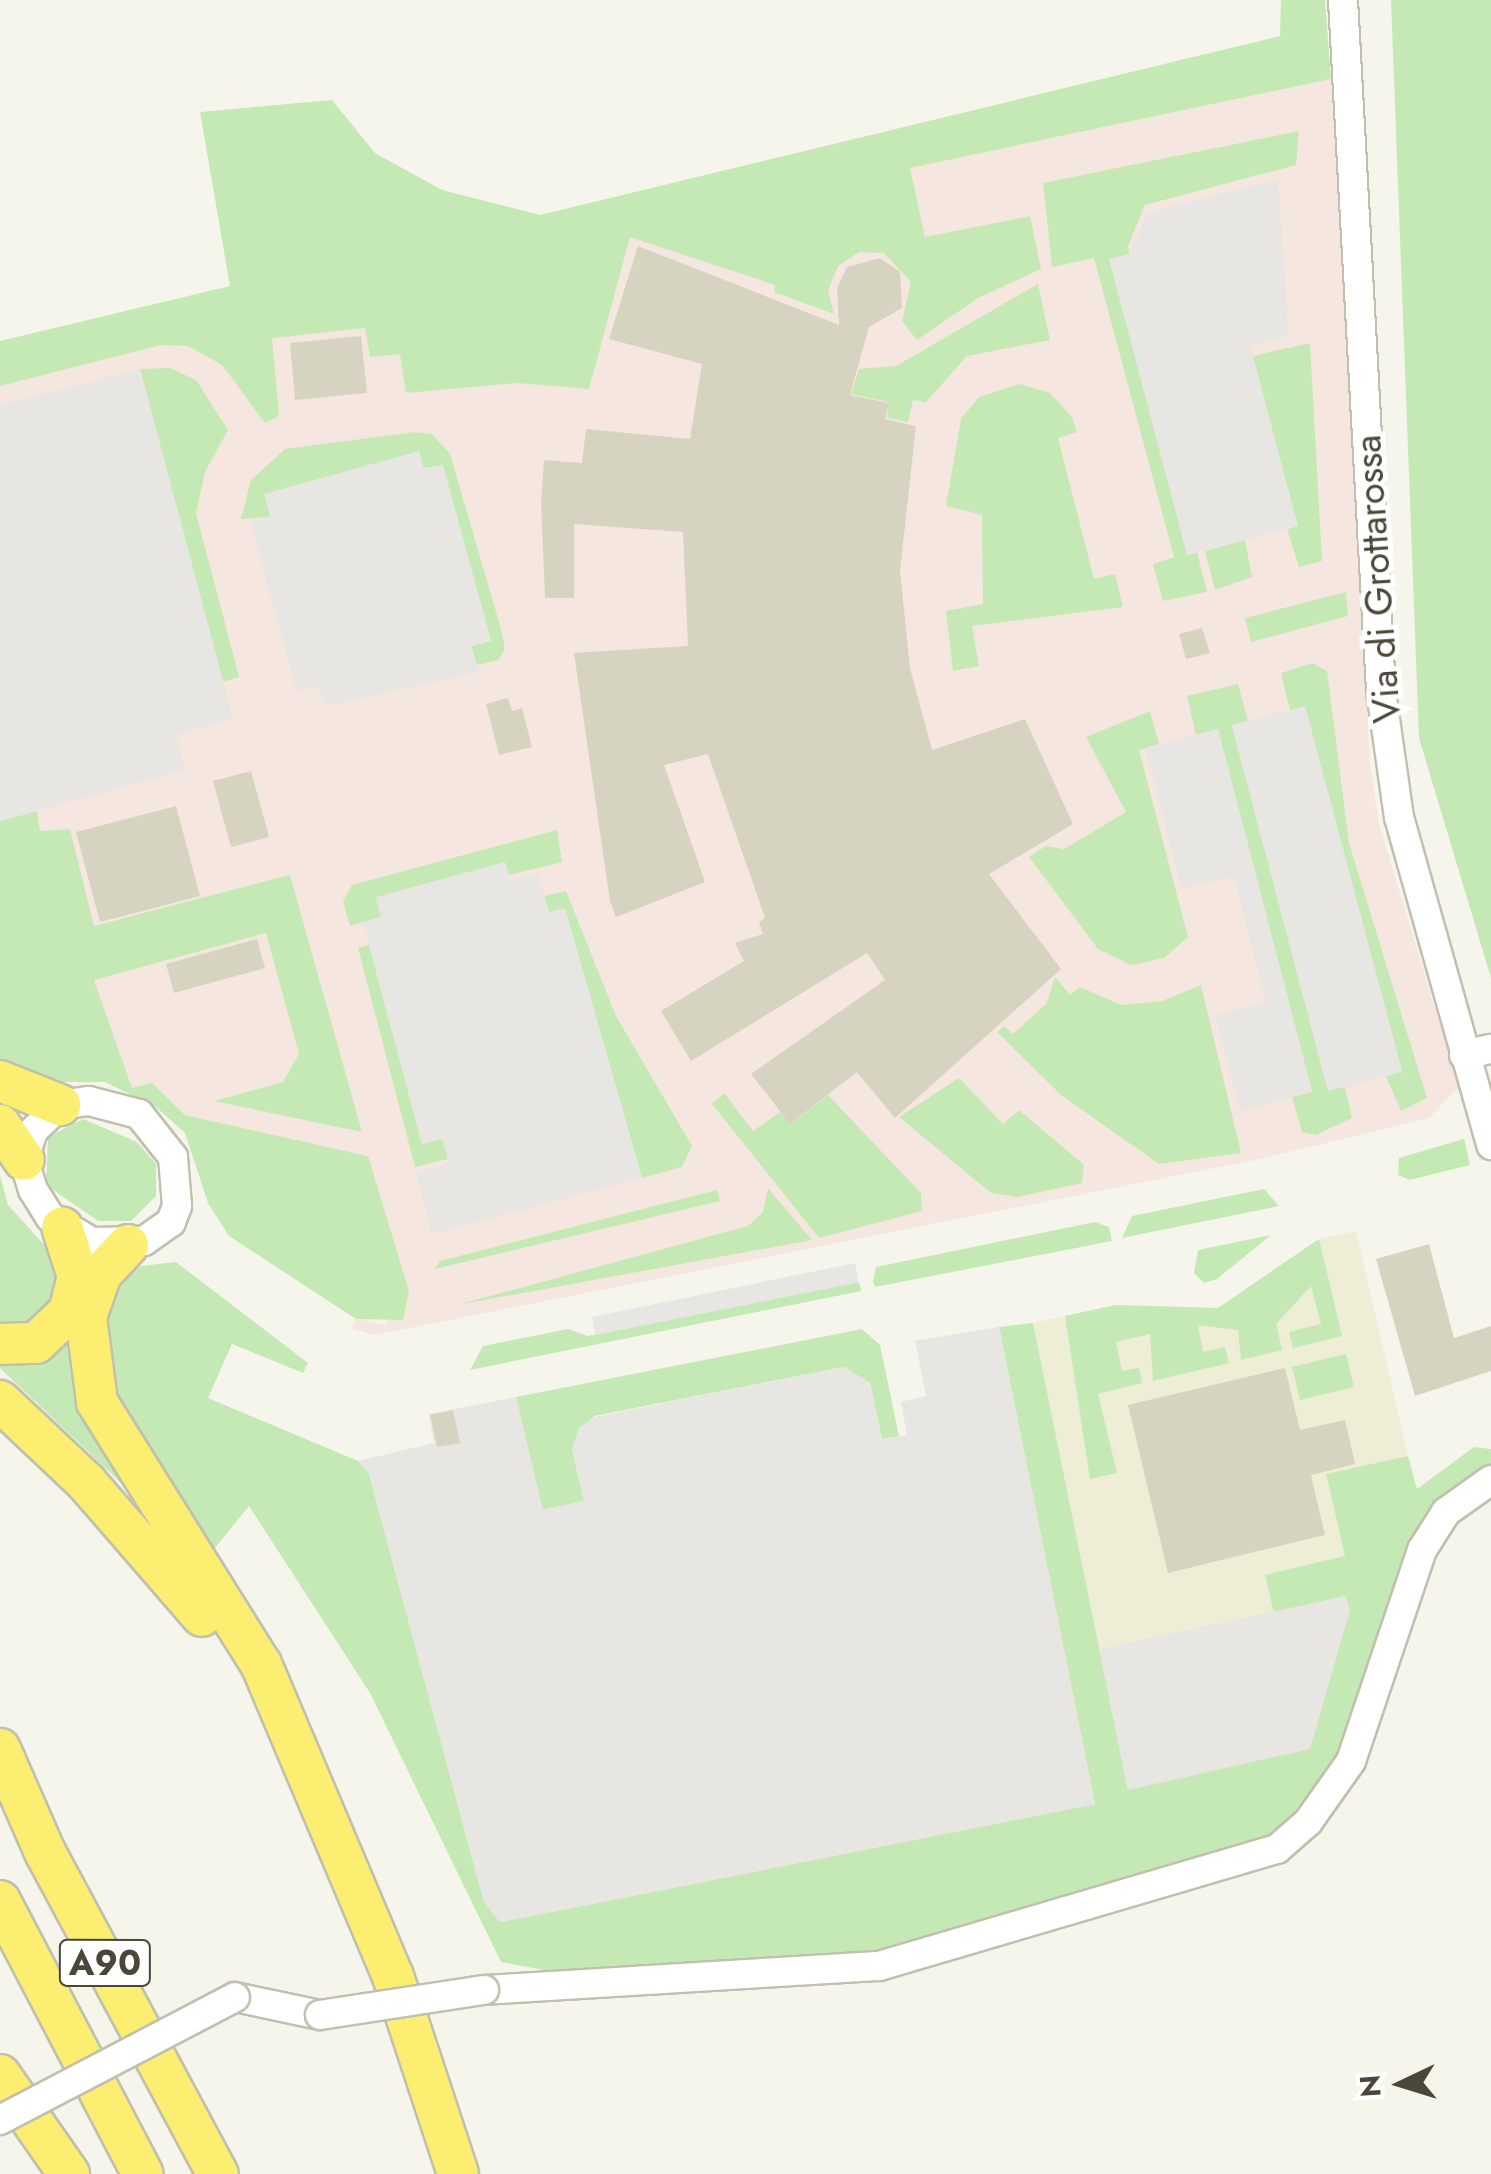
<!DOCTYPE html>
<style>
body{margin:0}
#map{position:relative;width:1491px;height:2174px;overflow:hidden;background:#f5f5eb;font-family:Jost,sans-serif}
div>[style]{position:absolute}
.education>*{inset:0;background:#eeedd6}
.medical>*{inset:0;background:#f5e7df}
.green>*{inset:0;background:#c5e9b5}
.parking>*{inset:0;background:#e7e6e2}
.building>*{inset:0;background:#d7d3c1}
.roads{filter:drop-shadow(2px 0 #c1bfae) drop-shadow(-2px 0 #c1bfae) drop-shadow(0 2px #c1bfae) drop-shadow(0 -2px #c1bfae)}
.minor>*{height:28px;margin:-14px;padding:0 14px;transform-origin:14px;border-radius:14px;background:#fff}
.highway>*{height:40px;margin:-20px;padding:0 20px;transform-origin:20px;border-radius:20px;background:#fcee70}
.bridges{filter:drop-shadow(2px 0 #c1bfae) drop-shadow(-2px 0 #c1bfae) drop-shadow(0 2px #c1bfae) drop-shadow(0 -2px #c1bfae)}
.minor-bridge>*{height:28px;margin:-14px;padding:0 14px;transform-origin:14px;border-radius:14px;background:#fff}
span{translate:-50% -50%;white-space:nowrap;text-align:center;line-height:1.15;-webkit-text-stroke:10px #fff;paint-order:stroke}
.shield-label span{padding:2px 8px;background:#fff;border:2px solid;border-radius:8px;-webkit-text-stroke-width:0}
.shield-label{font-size:35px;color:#4a4739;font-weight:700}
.street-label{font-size:38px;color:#4a4739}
.north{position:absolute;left:1351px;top:2034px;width:100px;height:100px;-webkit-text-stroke:8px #fff;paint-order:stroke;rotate:266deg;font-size:28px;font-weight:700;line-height:40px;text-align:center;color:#4a4739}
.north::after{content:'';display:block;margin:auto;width:35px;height:45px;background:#4a4739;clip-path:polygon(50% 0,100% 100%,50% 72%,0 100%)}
</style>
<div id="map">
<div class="education">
<i style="clip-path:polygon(1356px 1231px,1408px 1456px,1326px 1474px,1345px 1556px,1274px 1613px,1128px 1790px,1033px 1323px,1116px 1305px,1218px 1308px,1319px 1239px)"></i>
</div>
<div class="medical">
<i style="clip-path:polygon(1331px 79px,1370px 761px,1379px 824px,1459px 1087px,1429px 1118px,1255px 1160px,374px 1335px,352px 1329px,356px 1319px,387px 1325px,368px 1156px,185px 1115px,152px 1084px,132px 1088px,0 1006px,0 360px)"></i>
</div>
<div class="green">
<i style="clip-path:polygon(1281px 0,1325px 0,1331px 79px,910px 168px,925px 237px,1030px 216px,1041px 269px,978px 298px,917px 340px,902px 321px,911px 282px,884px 253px,859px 252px,838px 266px,828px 290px,834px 314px,774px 292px,775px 285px,630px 237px,589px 389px,516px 383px,406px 393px,400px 354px,370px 357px,365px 328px,272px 338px,279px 416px,265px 423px,222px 365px,188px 346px,161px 345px,0 386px,0 341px,230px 286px,200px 112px,332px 100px,375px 153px,442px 190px,540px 215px,1280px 36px)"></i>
<i style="clip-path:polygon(1391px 0,1491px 0,1491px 978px,1419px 738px)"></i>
<i style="clip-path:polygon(1299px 131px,1296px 165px,1145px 205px,1128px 246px,1188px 555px,1197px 552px,1207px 592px,1163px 601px,1153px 564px,1174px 557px,1094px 258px,1052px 267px,1043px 183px)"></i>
<i style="clip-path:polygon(1038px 284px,1050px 340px,967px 356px,926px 402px,913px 400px,908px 422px,887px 418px,889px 402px,851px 394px,859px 369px,896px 366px)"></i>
<i style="clip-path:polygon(1310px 343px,1322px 561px,1299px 567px,1287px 529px,1297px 526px,1253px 356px)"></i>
<i style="clip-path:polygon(170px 368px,196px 380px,228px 430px,205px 472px,196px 513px,239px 677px,223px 682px,140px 369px)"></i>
<i style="clip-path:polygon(1019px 384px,1050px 393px,1072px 417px,1077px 432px,1058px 438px,1094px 579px,1115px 574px,1123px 607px,972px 626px,979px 666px,953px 671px,946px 611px,983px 604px,982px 515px,946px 506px,961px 419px,979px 397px)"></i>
<i style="clip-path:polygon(415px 432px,432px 434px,450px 454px,501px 629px,505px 649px,498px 660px,477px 665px,471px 646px,491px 641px,442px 465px,265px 494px,270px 517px,241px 519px,251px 480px,285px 449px)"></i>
<i style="clip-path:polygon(1245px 540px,1252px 577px,1215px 590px,1205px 551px)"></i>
<i style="clip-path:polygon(1346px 592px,1348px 616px,1251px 642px,1245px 618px)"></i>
<i style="clip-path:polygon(1312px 663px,1327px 671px,1349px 843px,1427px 1098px,1401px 1111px,1386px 1076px,1402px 1071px,1305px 707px,1290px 710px,1281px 673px)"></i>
<i style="clip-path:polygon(1238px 684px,1248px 721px,1232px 726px,1328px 1090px,1345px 1087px,1352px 1118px,1316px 1135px,1302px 1132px,1292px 1097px,1312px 1091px,1218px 730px,1196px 735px,1187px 696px)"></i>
<i style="clip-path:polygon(1150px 711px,1159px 744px,1139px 750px,1188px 937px,1164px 958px,1131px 965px,1098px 949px,1029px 857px,1046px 846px,1064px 849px,1126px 812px,1086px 737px)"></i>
<i style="clip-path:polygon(37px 811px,40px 831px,70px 829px,94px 926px,290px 875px,362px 1132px,214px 1101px,283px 1082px,299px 1054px,266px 933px,94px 980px,132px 1088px,152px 1083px,185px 1115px,368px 1156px,409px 1291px,403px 1320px,356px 1319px,229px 1236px,208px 1203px,185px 1133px,156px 1107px,105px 1082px,45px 1082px,0 1062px,0 821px)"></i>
<i style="clip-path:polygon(557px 830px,562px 862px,509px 875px,505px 862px,376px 898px,381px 917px,350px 926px,343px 902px,352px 885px)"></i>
<i style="clip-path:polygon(566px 891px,616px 1016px,692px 1146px,682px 1167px,642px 1178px,565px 909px,549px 913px,544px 896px)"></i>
<i style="clip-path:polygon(369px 945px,422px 1143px,443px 1139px,448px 1159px,415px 1167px,358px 948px)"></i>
<i style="clip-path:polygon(1055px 977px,1070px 995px,1080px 987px,1121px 1005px,1162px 1001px,1201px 985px,1241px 1153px,1159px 1164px,1061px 1095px,997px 1032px,1004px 1026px,1013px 1034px,1046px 1004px)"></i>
<i style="clip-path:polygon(959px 1078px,1003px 1124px,1019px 1110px,1084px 1165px,1082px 1183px,1017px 1197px,991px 1193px,899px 1117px)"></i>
<i style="clip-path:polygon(724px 1093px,753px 1131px,780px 1112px,791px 1124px,828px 1095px,921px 1193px,922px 1211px,819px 1238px,712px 1104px)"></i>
<i style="clip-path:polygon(83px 1119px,137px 1142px,156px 1164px,156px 1196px,131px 1221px,98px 1221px,46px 1185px,48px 1137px)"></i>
<i style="clip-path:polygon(1464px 1139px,1470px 1165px,1410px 1180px,1398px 1175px,1399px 1158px)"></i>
<i style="clip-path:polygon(0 1175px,8px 1205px,59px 1261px,58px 1316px,0 1330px)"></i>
<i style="clip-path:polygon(768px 1188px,812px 1240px,457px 1305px,748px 1226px,763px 1212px)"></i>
<i style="clip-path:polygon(1264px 1189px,1279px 1206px,1122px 1238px,1132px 1216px)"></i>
<i style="clip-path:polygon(717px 1190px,720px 1201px,435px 1269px,440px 1261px)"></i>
<i style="clip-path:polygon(1095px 1222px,1109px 1227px,1112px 1241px,875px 1287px,873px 1281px,876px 1267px)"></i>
<i style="clip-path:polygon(1271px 1235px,1217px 1279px,1204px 1283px,1194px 1273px,1198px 1250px)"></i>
<i style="clip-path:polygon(1319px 1239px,1342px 1336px,1293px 1348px,1289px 1332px,1321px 1324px,1311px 1286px,1276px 1324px,1282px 1350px,1241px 1360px,1238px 1330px,1198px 1325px,1203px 1352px,1225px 1347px,1229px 1363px,1153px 1381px,1150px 1334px,1116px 1342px,1122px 1371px,1139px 1368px,1142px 1383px,1098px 1394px,1117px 1473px,1090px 1479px,1065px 1316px,1116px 1305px,1218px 1308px)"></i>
<i style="clip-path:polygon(176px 1262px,308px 1363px,303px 1373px,232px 1344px,208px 1398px,358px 1461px,369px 1474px,484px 1902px,500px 1922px,1095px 1804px,999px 1327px,1033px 1323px,1128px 1790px,1350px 1610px,1345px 1596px,1274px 1613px,1265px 1575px,1345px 1556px,1326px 1474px,1408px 1456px,1417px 1489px,1474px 1447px,1491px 1449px,1491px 1465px,1454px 1486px,1427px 1519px,1354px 1733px,1315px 1799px,1258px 1850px,870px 1957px,549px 1971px,501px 1962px,370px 1693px,249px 1506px,209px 1555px,118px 1408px,104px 1334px,109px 1301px,121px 1278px,141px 1266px)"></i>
<i style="clip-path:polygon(859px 1282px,861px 1291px,470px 1370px,483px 1346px,568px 1329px,588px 1336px)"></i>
<i style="clip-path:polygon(862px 1329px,880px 1345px,899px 1436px,882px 1439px,870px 1383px,844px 1367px,594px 1416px,572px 1449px,584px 1501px,542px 1510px,516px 1397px)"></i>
<i style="clip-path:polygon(67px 1339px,94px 1433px,121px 1483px,0 1368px,0 1360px)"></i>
<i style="clip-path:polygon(1346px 1354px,1354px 1387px,1300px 1400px,1292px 1367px)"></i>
</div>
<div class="parking">
<i style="clip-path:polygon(1278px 179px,1289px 336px,1250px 346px,1298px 526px,1187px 555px,1109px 259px,1130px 254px,1147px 213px)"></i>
<i style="clip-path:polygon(140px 369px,233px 719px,176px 735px,185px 770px,0 821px,0 405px)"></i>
<i style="clip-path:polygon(419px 451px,424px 469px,443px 465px,491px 641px,471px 646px,478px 672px,325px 707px,319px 686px,297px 692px,250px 522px,270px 516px,264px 494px)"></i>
<i style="clip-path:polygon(1305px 706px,1402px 1072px,1328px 1091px,1232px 725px)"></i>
<i style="clip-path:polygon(1218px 729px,1312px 1092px,1240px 1111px,1215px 1015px,1266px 1002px,1234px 877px,1181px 889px,1145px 748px)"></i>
<i style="clip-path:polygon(505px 862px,511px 881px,538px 874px,549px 912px,565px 908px,642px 1178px,432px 1234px,416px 1173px,449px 1163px,442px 1139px,422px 1144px,363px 922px,381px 917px,376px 897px)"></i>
<i style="clip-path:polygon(855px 1263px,859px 1282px,595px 1335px,592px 1317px)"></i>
<i style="clip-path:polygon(999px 1327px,1095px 1804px,500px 1922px,484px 1902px,369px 1474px,358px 1461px,434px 1443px,429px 1414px,516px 1397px,543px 1510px,584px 1501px,572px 1449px,579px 1428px,594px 1417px,844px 1367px,870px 1383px,882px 1439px,907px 1435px,901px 1402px,926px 1396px,915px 1341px)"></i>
<i style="clip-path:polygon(1346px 1596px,1350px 1610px,1310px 1749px,1128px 1790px,1099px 1649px)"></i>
</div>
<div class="building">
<i style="clip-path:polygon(638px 246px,839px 325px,837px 288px,847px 267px,880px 258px,900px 272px,902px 308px,869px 327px,850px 395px,889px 403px,885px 419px,916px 426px,900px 571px,910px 668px,932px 750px,1025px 719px,1073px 824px,989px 874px,1061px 969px,895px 1118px,857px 1072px,790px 1124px,751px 1074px,885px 980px,867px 953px,691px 1061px,661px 1011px,744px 961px,735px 943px,763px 934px,759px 922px,765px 918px,708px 754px,664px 765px,705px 882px,616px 917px,610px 901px,574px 653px,688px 646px,683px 532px,574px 524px,574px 598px,545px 598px,541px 502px,544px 460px,582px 463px,586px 429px,690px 439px,702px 364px,609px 339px)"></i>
<i style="clip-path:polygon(361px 336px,367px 393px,295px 400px,290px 343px)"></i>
<i style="clip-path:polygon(1202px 628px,1210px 653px,1186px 659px,1179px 634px)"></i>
<i style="clip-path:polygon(508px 698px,512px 711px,522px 708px,532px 747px,499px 755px,486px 704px)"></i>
<i style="clip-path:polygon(251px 771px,269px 837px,231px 847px,213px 781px)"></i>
<i style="clip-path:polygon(176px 806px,200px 896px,100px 922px,76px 832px)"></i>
<i style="clip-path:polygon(257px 939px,265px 968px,174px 993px,166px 964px)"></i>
<i style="clip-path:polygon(1429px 1244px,1454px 1338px,1491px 1326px,1491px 1371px,1415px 1396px,1376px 1259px)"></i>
<i style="clip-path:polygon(1285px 1368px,1300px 1430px,1345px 1420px,1355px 1464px,1311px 1475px,1325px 1535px,1168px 1573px,1128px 1405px)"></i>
<i style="clip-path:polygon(453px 1410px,460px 1443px,437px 1447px,430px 1415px)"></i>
</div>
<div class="roads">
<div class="minor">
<i style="left:1343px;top:0;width:692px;rotate:86.85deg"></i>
<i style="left:1381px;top:691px;width:127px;rotate:81.9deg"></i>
<i style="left:1399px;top:817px;width:341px;rotate:74.3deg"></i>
<i style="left:1464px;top:1055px;width:28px;rotate:-13deg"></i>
<i style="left:89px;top:1101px;width:52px;rotate:14.6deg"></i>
<i style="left:139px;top:1114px;width:55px;rotate:51.7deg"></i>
<i style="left:173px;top:1157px;width:49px;rotate:85.3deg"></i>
<i style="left:177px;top:1206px;width:17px;rotate:111deg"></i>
<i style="left:171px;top:1222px;width:33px;rotate:145deg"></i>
<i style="left:144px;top:1241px;width:52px;rotate:178.9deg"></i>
<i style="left:92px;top:1242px;width:49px;rotate:-149.2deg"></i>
<i style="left:50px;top:1217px;width:32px;rotate:-122deg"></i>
<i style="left:33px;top:1190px;width:31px;rotate:-107deg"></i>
<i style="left:24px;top:1160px;width:30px;rotate:-73deg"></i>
<i style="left:33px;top:1131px;width:37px;rotate:-44deg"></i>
<i style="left:60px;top:1105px;width:29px;rotate:-8deg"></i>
<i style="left:484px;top:1990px;width:396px;rotate:-3.5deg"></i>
<i style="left:879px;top:1966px;width:415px;rotate:-16.4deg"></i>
<i style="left:1277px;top:1849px;width:41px;rotate:-41.1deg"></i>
<i style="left:1308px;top:1822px;width:75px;rotate:-54.8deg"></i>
<i style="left:1351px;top:1761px;width:223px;rotate:-71.4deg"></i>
<i style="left:1422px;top:1550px;width:45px;rotate:-57.7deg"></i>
<i style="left:1446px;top:1512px;width:55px;rotate:-35.4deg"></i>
<i style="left:235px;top:1997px;width:87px;rotate:12deg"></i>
</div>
<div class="highway">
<i style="left:0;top:1081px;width:65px;rotate:21.8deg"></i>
<i style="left:0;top:1125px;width:42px;rotate:55.6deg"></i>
<i style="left:128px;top:1245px;width:40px;rotate:133deg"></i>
<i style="left:101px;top:1274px;width:46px;rotate:109.2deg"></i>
<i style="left:86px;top:1317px;width:86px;rotate:82.6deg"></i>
<i style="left:97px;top:1402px;width:309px;rotate:58deg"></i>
<i style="left:261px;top:1664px;width:339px;rotate:67.1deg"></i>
<i style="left:393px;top:1976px;width:208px;rotate:71.8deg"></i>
<i style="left:0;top:1344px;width:36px;rotate:-2deg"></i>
<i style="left:36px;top:1343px;width:45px;rotate:-43.2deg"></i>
<i style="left:69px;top:1312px;width:36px;rotate:-76deg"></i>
<i style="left:78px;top:1277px;width:52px;rotate:-107.7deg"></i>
<i style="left:0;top:1401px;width:118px;rotate:43.3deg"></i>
<i style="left:86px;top:1482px;width:177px;rotate:49.1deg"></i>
<i style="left:0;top:1749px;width:112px;rotate:66.4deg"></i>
<i style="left:45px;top:1852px;width:366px;rotate:61.8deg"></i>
<i style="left:0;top:1901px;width:308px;rotate:62.4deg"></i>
<i style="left:0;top:2075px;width:121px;rotate:55.1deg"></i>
</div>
</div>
<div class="bridges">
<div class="minor-bridge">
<i style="left:320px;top:2015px;width:166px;rotate:-8.7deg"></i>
<i style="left:0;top:2120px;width:265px;rotate:-27.6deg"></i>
</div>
</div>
<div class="shield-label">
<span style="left:105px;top:1963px">A90</span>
</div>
<div class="street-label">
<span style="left:1377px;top:579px;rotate:-94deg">Via di Grottarossa</span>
</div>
<div class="north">N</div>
</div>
